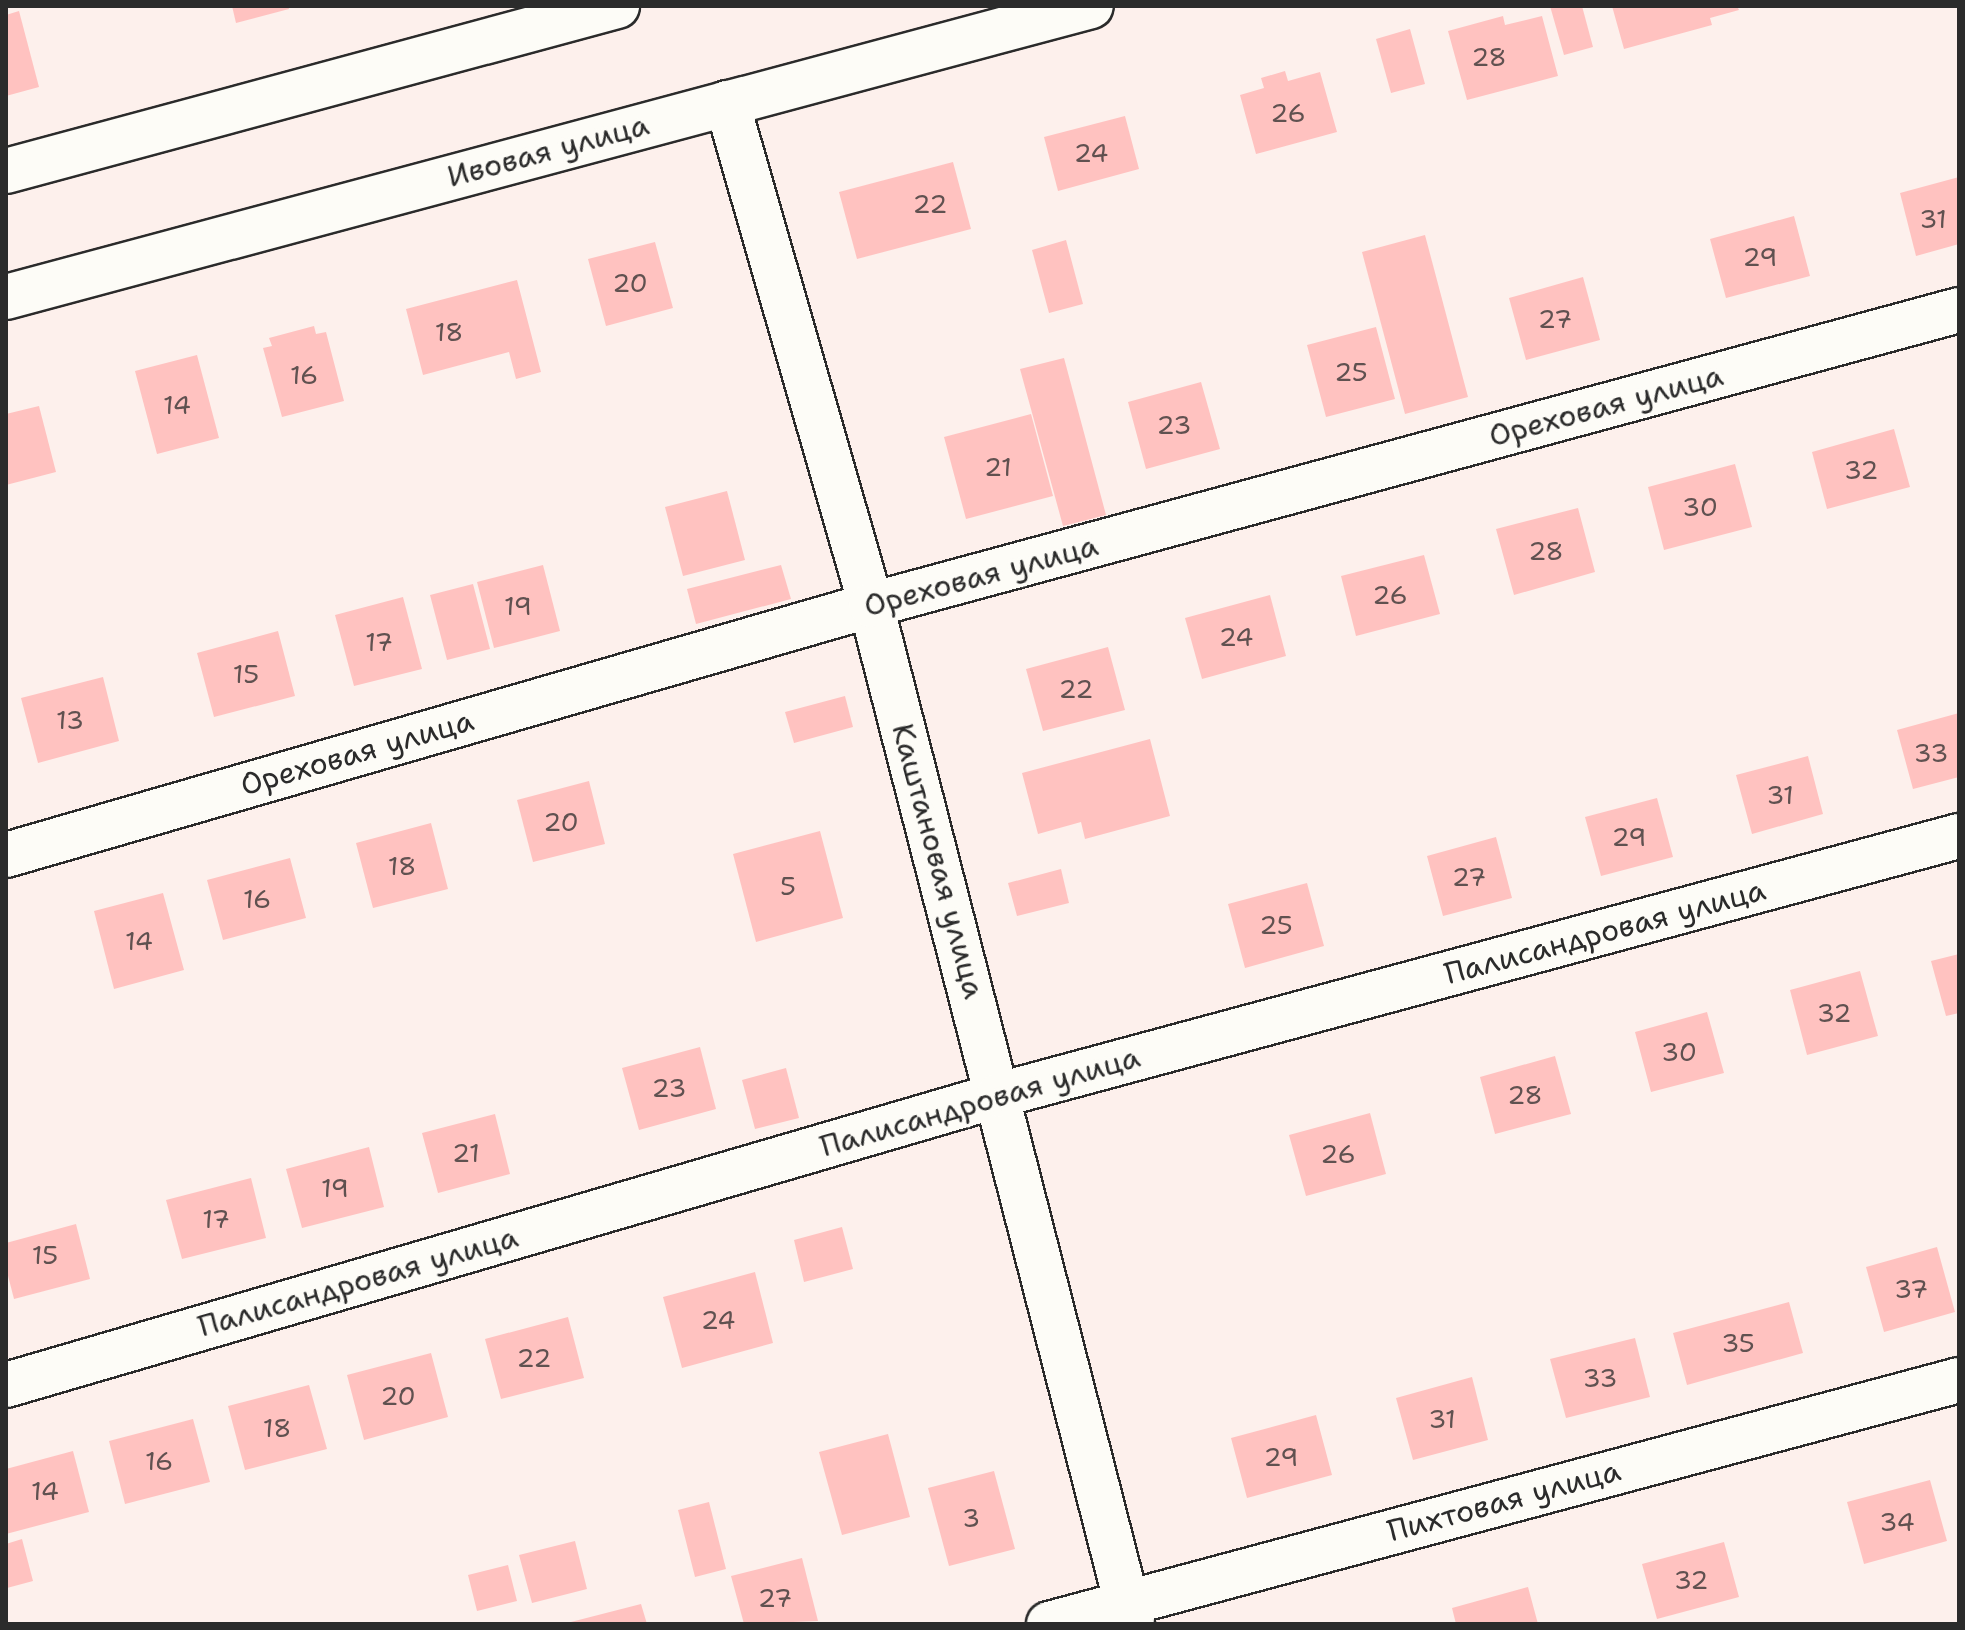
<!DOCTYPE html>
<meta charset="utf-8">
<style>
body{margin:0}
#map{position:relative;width:1965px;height:1630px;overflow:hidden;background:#fdf0ec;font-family:"Shantell Sans",sans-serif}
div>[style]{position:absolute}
.building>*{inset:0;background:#ffc2c0}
.roads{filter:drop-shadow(2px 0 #2b2b2b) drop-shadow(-2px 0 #2b2b2b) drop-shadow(0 2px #2b2b2b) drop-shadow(0 -2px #2b2b2b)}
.street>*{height:44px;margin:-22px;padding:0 22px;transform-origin:22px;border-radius:22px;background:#fdfcf7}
span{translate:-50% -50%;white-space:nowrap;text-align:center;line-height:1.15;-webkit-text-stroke:7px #fdfcf7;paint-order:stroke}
.number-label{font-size:26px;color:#605150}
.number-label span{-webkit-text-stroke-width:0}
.street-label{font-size:30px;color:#2b2b2b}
.frame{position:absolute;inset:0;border:8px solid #2b2b2b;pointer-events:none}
</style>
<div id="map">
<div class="building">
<i style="clip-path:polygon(232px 6px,288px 6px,289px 9px,236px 23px)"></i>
<i style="clip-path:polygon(1550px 6px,1582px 6px,1593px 47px,1564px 55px)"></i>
<i style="clip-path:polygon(1612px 6px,1737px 6px,1739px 10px,1710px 18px,1712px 25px,1624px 49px)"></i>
<i style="clip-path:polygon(19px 11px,39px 87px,6px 96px,6px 15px)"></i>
<i style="clip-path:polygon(1503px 16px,1505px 25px,1542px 16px,1558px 76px,1467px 100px,1448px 31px)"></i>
<i style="clip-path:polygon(1410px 29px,1425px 84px,1391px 93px,1376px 39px)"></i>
<i style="clip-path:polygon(1285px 71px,1288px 81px,1320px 72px,1337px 132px,1256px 154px,1240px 95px,1264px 88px,1261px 78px)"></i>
<i style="clip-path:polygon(1125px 116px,1139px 169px,1058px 191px,1044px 137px)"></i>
<i style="clip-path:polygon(953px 162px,971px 229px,857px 259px,839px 192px)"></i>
<i style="clip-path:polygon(1959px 177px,1959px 244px,1916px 256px,1900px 193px)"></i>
<i style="clip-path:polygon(1794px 216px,1810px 276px,1726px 298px,1710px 239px)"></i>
<i style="clip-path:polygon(1425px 235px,1468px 397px,1405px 414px,1362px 252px)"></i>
<i style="clip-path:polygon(1066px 240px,1083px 304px,1049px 313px,1032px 250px)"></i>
<i style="clip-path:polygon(655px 242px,673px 308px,606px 326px,588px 259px)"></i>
<i style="clip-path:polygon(1583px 277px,1600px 340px,1526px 360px,1509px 298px)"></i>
<i style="clip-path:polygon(517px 280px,541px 372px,516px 379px,509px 352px,423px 375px,406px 309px)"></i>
<i style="clip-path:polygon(314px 326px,316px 334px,326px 332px,344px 401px,282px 417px,263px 348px,272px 346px,269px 338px)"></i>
<i style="clip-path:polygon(1376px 327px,1395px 399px,1326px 417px,1307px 345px)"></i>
<i style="clip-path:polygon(197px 355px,219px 438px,157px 454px,135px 371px)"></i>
<i style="clip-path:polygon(1064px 358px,1106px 515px,1063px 526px,1020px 369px)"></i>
<i style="clip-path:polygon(1201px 382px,1220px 449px,1146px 469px,1128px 402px)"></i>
<i style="clip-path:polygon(39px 406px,56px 472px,6px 485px,6px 414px)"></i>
<i style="clip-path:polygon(1031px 414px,1053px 496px,966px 519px,944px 437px)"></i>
<i style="clip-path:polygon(1894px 429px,1910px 487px,1827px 509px,1812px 452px)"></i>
<i style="clip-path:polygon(1735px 464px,1752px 527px,1664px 550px,1648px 487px)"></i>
<i style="clip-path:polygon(727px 491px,745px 560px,683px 576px,665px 507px)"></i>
<i style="clip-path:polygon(1578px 508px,1595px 572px,1514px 595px,1496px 529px)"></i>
<i style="clip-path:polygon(1424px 555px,1440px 614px,1356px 636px,1341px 576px)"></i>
<i style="clip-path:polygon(543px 565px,560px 631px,494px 648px,477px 582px)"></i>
<i style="clip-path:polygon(781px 565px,791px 599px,696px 624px,687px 589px)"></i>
<i style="clip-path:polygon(473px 584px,490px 649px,447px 660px,430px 595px)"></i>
<i style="clip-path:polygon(1270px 595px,1286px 656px,1202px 679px,1185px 618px)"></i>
<i style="clip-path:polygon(403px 597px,422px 669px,354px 686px,335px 615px)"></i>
<i style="clip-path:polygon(278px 631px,295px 696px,214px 717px,197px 653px)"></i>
<i style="clip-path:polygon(1108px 647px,1125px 710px,1043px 731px,1026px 669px)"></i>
<i style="clip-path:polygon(103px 677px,119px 741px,38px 763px,21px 698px)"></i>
<i style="clip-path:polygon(845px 696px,853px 727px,794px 743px,785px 712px)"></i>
<i style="clip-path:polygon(1959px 713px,1959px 777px,1913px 789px,1897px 730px)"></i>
<i style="clip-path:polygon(1150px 739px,1170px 816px,1085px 839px,1081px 822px,1038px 834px,1022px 773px)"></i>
<i style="clip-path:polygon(1808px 756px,1823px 814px,1752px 834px,1736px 775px)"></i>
<i style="clip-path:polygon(589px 781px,605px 844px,533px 862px,517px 800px)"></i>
<i style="clip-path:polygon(1657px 798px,1673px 857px,1601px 876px,1585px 817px)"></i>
<i style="clip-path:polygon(431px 823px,448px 889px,373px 908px,356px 843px)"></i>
<i style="clip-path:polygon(820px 831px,843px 918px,756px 942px,733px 854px)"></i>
<i style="clip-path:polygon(1496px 837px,1512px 898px,1443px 916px,1427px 856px)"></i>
<i style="clip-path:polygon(290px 858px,306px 918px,223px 940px,207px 880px)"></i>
<i style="clip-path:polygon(1061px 869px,1069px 903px,1017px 916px,1008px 883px)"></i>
<i style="clip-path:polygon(1307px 883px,1324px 946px,1245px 968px,1228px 904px)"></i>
<i style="clip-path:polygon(163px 893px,184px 970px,114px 989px,94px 911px)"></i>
<i style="clip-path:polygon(1959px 954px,1959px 1013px,1946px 1016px,1931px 961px)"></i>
<i style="clip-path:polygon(1860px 971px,1878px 1036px,1807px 1055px,1790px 990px)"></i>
<i style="clip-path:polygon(1707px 1012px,1724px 1073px,1651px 1092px,1635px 1032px)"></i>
<i style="clip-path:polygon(700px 1047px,716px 1109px,639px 1130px,622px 1068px)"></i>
<i style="clip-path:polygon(1555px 1056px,1571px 1114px,1495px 1134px,1480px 1077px)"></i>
<i style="clip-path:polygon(786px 1068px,799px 1118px,755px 1129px,742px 1080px)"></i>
<i style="clip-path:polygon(1370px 1113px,1386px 1174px,1306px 1196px,1289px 1135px)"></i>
<i style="clip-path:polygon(495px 1114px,510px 1174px,438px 1193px,422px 1133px)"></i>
<i style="clip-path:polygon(369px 1147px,384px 1207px,302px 1228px,286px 1169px)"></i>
<i style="clip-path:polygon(251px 1178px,266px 1238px,182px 1259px,166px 1200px)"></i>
<i style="clip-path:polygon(76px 1224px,90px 1279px,14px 1299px,6px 1268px,6px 1243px)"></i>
<i style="clip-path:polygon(842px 1227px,853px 1269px,804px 1282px,794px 1240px)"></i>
<i style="clip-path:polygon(1937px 1247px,1955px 1312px,1884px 1332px,1866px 1267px)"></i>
<i style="clip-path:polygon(755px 1272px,773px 1343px,682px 1368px,663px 1297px)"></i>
<i style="clip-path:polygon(1789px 1302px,1803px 1353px,1687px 1385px,1673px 1333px)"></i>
<i style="clip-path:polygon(568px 1317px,584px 1378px,501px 1399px,485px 1339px)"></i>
<i style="clip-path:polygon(1635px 1338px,1650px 1397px,1566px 1418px,1550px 1359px)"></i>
<i style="clip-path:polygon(431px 1353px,448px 1417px,364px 1440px,347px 1375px)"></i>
<i style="clip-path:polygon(1472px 1377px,1488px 1440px,1413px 1460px,1396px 1398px)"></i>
<i style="clip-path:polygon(309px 1385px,327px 1449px,245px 1470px,228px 1406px)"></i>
<i style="clip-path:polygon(1316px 1415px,1332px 1475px,1247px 1498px,1231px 1438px)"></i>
<i style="clip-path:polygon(193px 1419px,210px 1482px,125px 1504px,109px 1441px)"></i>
<i style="clip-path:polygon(888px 1434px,910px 1517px,842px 1535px,819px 1452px)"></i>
<i style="clip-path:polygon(73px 1451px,89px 1512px,6px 1534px,6px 1469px)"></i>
<i style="clip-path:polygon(994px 1471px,1015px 1549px,949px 1566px,928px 1488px)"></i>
<i style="clip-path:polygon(1930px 1480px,1947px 1541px,1864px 1564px,1847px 1502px)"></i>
<i style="clip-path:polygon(709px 1502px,726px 1569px,695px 1577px,678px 1510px)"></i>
<i style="clip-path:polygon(22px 1539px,33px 1581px,7px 1588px,6px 1544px)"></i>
<i style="clip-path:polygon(575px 1541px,587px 1589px,532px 1603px,519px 1555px)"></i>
<i style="clip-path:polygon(1724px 1542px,1739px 1597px,1657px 1619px,1642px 1564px)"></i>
<i style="clip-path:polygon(802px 1558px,818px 1621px,744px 1624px,731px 1576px)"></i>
<i style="clip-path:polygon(508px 1565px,517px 1601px,477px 1611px,468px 1575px)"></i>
<i style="clip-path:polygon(1528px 1587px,1538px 1624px,1456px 1624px,1452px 1608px)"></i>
<i style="clip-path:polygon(641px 1604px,647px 1624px,568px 1624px,567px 1623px)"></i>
</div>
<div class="roads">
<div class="street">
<i style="left:727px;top:103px;width:522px;rotate:73.99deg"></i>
<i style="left:871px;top:605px;width:1052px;rotate:75.63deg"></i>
<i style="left:6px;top:171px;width:633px;rotate:-15.11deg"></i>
<i style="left:6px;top:297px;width:1123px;rotate:-15.01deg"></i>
<i style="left:6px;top:855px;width:900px;rotate:-16.12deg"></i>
<i style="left:871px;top:605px;width:1127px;rotate:-15.17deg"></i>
<i style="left:6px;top:1385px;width:1034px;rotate:-16.28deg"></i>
<i style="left:999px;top:1095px;width:994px;rotate:-15.1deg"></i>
<i style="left:1049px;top:1624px;width:942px;rotate:-15.01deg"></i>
</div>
</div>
<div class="number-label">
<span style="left:1489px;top:57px">28</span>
<span style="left:1288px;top:113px">26</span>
<span style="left:1091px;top:153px">24</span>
<span style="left:930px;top:204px">22</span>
<span style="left:1933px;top:219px">31</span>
<span style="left:1760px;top:257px">29</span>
<span style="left:630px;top:283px">20</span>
<span style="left:1555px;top:319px">27</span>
<span style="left:449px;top:332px">18</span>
<span style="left:1351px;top:372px">25</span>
<span style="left:304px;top:375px">16</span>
<span style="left:177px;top:405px">14</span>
<span style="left:1174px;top:425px">23</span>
<span style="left:998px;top:467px">21</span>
<span style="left:1861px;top:470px">32</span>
<span style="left:1700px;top:507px">30</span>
<span style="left:1546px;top:551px">28</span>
<span style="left:1390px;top:595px">26</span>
<span style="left:518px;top:606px">19</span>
<span style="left:1236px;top:637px">24</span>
<span style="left:379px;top:642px">17</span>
<span style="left:246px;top:674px">15</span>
<span style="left:1076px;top:689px">22</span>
<span style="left:70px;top:720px">13</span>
<span style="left:1931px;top:753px">33</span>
<span style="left:1780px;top:795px">31</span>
<span style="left:561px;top:822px">20</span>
<span style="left:1629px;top:837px">29</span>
<span style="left:402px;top:866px">18</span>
<span style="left:1469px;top:877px">27</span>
<span style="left:788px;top:886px">5</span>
<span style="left:257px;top:899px">16</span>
<span style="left:1276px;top:925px">25</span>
<span style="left:139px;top:941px">14</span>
<span style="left:1834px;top:1013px">32</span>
<span style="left:1679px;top:1052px">30</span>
<span style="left:669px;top:1088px">23</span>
<span style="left:1525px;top:1095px">28</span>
<span style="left:466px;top:1153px">21</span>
<span style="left:1338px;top:1154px">26</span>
<span style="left:335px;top:1188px">19</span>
<span style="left:216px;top:1219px">17</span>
<span style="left:45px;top:1255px">15</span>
<span style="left:1911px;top:1289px">37</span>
<span style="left:718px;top:1320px">24</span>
<span style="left:1738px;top:1343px">35</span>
<span style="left:534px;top:1358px">22</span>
<span style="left:1600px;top:1378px">33</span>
<span style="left:398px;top:1396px">20</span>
<span style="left:1442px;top:1419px">31</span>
<span style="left:277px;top:1428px">18</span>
<span style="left:1281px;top:1457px">29</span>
<span style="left:159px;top:1461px">16</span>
<span style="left:45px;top:1491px">14</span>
<span style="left:971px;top:1518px">3</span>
<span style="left:1897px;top:1522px">34</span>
<span style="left:1691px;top:1580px">32</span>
<span style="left:775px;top:1598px">27</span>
</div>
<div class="street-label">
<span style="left:548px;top:151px;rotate:-15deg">Ивовая улица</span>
<span style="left:1606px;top:406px;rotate:-15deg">Ореховая улица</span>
<span style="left:981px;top:576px;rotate:-15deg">Ореховая улица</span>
<span style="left:357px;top:753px;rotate:-16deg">Ореховая улица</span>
<span style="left:938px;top:861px;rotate:75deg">Каштановая улица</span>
<span style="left:1605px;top:932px;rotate:-15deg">Палисандровая улица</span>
<span style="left:980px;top:1102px;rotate:-16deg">Палисандровая улица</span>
<span style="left:358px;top:1282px;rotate:-16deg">Палисандровая улица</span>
<span style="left:1504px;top:1501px;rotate:-15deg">Пихтовая улица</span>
</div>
<div class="frame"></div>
</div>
